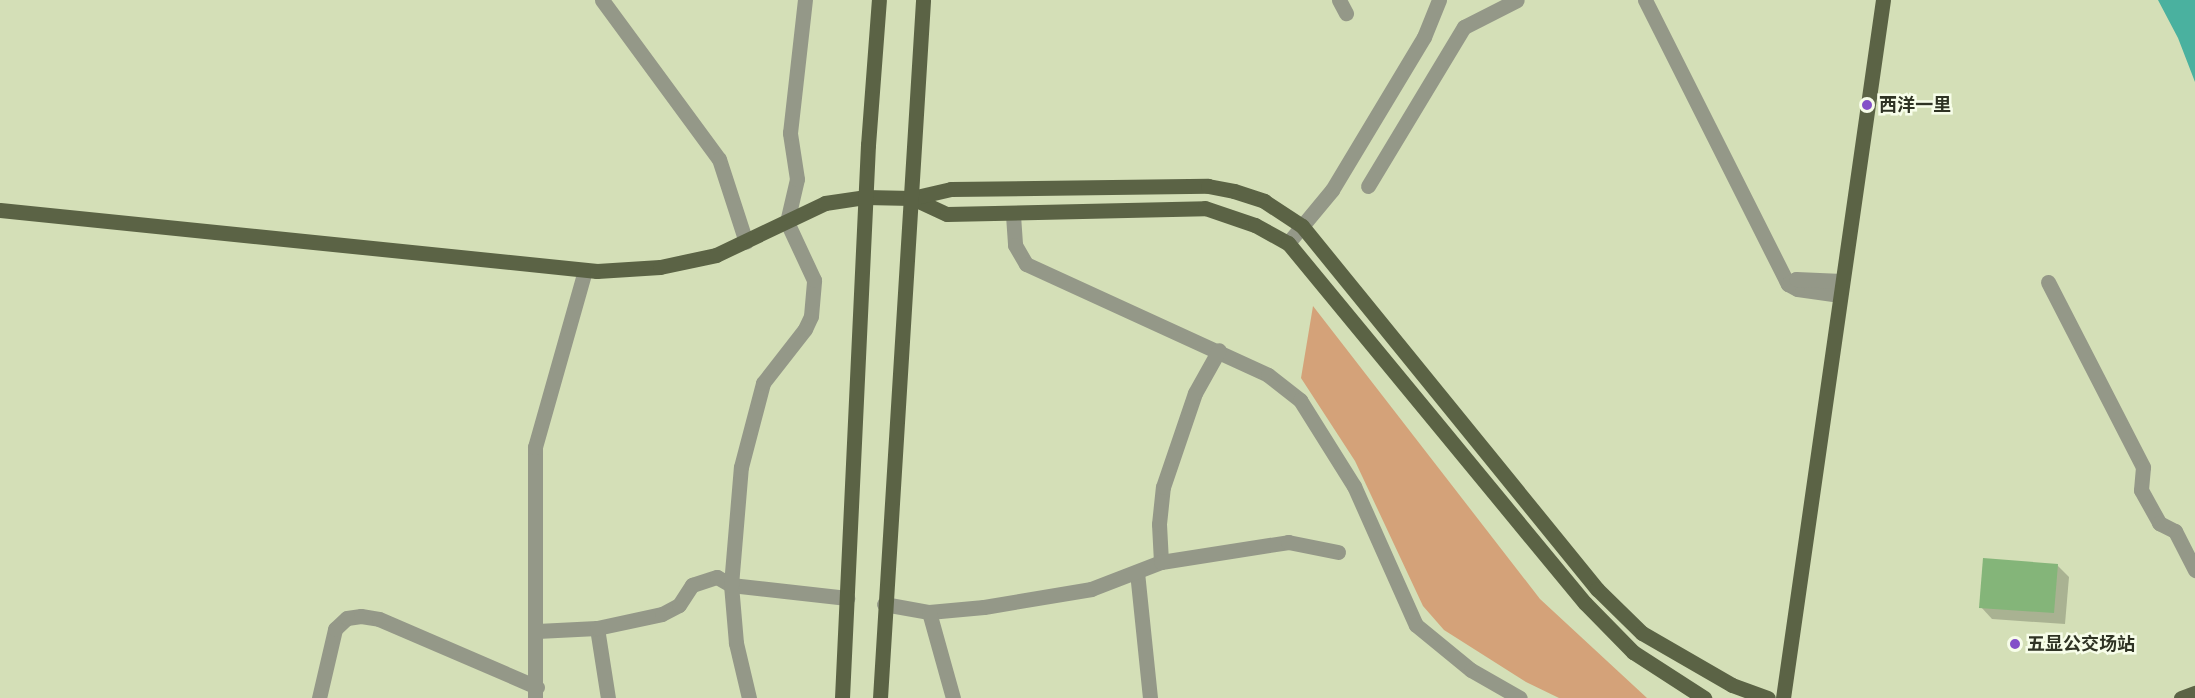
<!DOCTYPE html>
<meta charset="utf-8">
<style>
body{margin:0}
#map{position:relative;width:2195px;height:698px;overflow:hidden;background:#d4dfb7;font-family:"Public Sans","Noto Sans SC",sans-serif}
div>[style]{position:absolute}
.green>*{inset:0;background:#d4a279}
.water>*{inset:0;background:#4ab19f}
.shadow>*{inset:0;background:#0003}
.building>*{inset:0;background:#84b579}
.minor>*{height:15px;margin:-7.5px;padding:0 7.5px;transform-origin:7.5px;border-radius:7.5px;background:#949888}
.major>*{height:15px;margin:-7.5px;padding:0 7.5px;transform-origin:7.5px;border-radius:7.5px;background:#5b6345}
.dots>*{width:16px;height:16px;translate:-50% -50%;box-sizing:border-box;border:3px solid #f7fde9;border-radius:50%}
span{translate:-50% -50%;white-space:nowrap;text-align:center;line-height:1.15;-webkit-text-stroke:5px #f7fde9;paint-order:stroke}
.poi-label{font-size:18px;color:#2f3324;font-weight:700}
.left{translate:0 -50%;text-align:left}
</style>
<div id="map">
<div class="green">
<i style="clip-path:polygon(1313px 306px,1540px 599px,1647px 698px,1559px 698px,1526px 682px,1444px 630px,1423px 606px,1355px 461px,1301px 378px)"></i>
</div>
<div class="water">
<i style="clip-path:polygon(2158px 0,2195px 0,2195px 82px,2178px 38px)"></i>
</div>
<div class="shadow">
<i style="clip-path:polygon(2057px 565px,2069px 577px,2065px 624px,1992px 619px,1981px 607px)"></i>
</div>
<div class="building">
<i style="clip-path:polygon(1983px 558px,2058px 564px,2054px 613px,1979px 608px)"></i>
</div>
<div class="minor">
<i style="left:602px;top:0;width:197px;rotate:53.7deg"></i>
<i style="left:719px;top:159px;width:87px;rotate:72deg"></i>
<i style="left:1339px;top:0;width:15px;rotate:62deg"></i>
<i style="left:1645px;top:0;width:318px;rotate:63.3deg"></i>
<i style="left:1368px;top:186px;width:186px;rotate:-58.9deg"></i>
<i style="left:1464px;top:27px;width:59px;rotate:-27deg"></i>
<i style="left:1013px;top:215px;width:30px;rotate:86deg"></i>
<i style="left:1015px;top:245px;width:22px;rotate:60deg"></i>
<i style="left:1026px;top:264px;width:266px;rotate:24.6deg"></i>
<i style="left:1268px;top:375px;width:41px;rotate:38deg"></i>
<i style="left:1300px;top:400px;width:102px;rotate:57.9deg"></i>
<i style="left:1354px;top:486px;width:152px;rotate:66deg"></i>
<i style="left:1416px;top:625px;width:71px;rotate:39.3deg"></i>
<i style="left:1471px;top:670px;width:56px;rotate:29.7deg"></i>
<i style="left:1288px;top:243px;width:69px;rotate:-50.3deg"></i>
<i style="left:1332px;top:190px;width:179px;rotate:-59deg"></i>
<i style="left:1424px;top:37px;width:40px;rotate:-68deg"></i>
<i style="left:2048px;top:282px;width:208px;rotate:62.8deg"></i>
<i style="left:2143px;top:467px;width:23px;rotate:95deg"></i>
<i style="left:2141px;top:490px;width:38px;rotate:61deg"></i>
<i style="left:2159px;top:523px;width:18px;rotate:27deg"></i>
<i style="left:2175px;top:531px;width:44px;rotate:62.9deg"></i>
<i style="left:1840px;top:295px;width:43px;rotate:-172.1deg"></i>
<i style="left:1797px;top:289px;width:10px;rotate:-151deg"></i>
<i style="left:1788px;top:284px;width:9px;rotate:-32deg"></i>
<i style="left:1796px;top:279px;width:46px;rotate:2.5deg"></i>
<i style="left:1161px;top:562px;width:38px;rotate:-93deg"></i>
<i style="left:1159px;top:524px;width:37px;rotate:-84deg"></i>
<i style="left:1163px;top:487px;width:99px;rotate:-71.2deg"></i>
<i style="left:1195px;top:393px;width:49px;rotate:-60.8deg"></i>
<i style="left:1137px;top:572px;width:127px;rotate:84.1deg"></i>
<i style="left:884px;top:604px;width:46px;rotate:10.1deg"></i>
<i style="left:929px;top:612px;width:55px;rotate:-5.2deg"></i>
<i style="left:984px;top:607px;width:109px;rotate:-9.5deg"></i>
<i style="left:1091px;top:589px;width:75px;rotate:-21.1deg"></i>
<i style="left:1161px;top:562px;width:129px;rotate:-8.9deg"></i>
<i style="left:1288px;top:542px;width:51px;rotate:11.3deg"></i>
<i style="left:929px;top:612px;width:89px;rotate:74.4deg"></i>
<i style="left:597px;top:628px;width:71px;rotate:81.1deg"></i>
<i style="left:537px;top:631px;width:60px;rotate:-2.9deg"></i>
<i style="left:597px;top:628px;width:66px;rotate:-12.2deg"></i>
<i style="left:662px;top:614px;width:19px;rotate:-28deg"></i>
<i style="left:679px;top:605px;width:24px;rotate:-57deg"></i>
<i style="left:692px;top:585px;width:26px;rotate:-18deg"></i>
<i style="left:717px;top:577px;width:16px;rotate:30deg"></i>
<i style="left:731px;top:585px;width:117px;rotate:6.4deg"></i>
<i style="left:319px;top:698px;width:71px;rotate:-76.9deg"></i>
<i style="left:335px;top:629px;width:16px;rotate:-43deg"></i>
<i style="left:347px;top:618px;width:14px;rotate:-8deg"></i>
<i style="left:361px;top:616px;width:18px;rotate:9deg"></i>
<i style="left:379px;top:619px;width:172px;rotate:23.3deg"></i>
<i style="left:535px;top:698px;width:251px;rotate:-90deg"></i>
<i style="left:535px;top:447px;width:184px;rotate:-74.2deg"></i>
<i style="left:749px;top:698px;width:57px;rotate:-103.3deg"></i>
<i style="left:736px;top:643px;width:58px;rotate:-94.9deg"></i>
<i style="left:731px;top:585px;width:118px;rotate:-85.2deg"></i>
<i style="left:741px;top:467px;width:87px;rotate:-75.3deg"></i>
<i style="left:763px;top:383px;width:68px;rotate:-52.1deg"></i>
<i style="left:805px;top:329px;width:14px;rotate:-65deg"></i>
<i style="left:811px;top:316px;width:36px;rotate:-85deg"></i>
<i style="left:814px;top:280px;width:64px;rotate:-115deg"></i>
<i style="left:787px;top:222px;width:44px;rotate:-76.9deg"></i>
<i style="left:797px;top:179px;width:47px;rotate:-98.7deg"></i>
<i style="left:790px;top:133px;width:134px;rotate:-83.6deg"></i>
</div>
<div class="major">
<i style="left:912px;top:198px;width:38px;rotate:25deg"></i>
<i style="left:947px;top:214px;width:258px;rotate:-1.3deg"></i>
<i style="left:1205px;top:208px;width:53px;rotate:18.8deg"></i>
<i style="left:1255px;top:225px;width:38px;rotate:29deg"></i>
<i style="left:1288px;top:243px;width:467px;rotate:50.5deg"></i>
<i style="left:1585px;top:603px;width:69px;rotate:45.6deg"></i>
<i style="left:1633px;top:652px;width:85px;rotate:32.9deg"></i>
<i style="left:0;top:210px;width:600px;rotate:5.83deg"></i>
<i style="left:597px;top:271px;width:63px;rotate:-3.6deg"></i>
<i style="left:660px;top:267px;width:57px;rotate:-12.1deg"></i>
<i style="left:716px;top:255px;width:121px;rotate:-25.5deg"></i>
<i style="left:825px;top:203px;width:40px;rotate:-8.5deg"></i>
<i style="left:865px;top:197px;width:47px;rotate:1.2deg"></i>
<i style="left:912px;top:198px;width:40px;rotate:-13deg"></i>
<i style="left:951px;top:189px;width:257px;rotate:-0.7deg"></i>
<i style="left:1208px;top:186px;width:26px;rotate:11deg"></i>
<i style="left:1234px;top:191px;width:32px;rotate:18deg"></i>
<i style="left:1264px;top:201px;width:45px;rotate:33.3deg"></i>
<i style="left:1302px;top:226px;width:468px;rotate:50.9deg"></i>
<i style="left:1597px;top:589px;width:63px;rotate:44.4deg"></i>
<i style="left:1642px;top:633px;width:104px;rotate:30deg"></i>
<i style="left:1732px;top:685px;width:38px;rotate:20deg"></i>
<i style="left:842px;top:698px;width:554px;rotate:-87.31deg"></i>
<i style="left:868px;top:145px;width:145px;rotate:-85.7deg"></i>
<i style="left:880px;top:698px;width:699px;rotate:-86.47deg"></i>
<i style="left:1783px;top:698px;width:705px;rotate:-81.85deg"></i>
<i style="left:2181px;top:698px;width:15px;rotate:-20deg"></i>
</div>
<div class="dots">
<i style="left:1867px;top:105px;background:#8350c8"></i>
<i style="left:2015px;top:644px;background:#8350c8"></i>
</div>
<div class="poi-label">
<span class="left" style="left:1879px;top:105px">西洋一里</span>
<span class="left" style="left:2027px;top:644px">五显公交场站</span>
</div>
</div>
